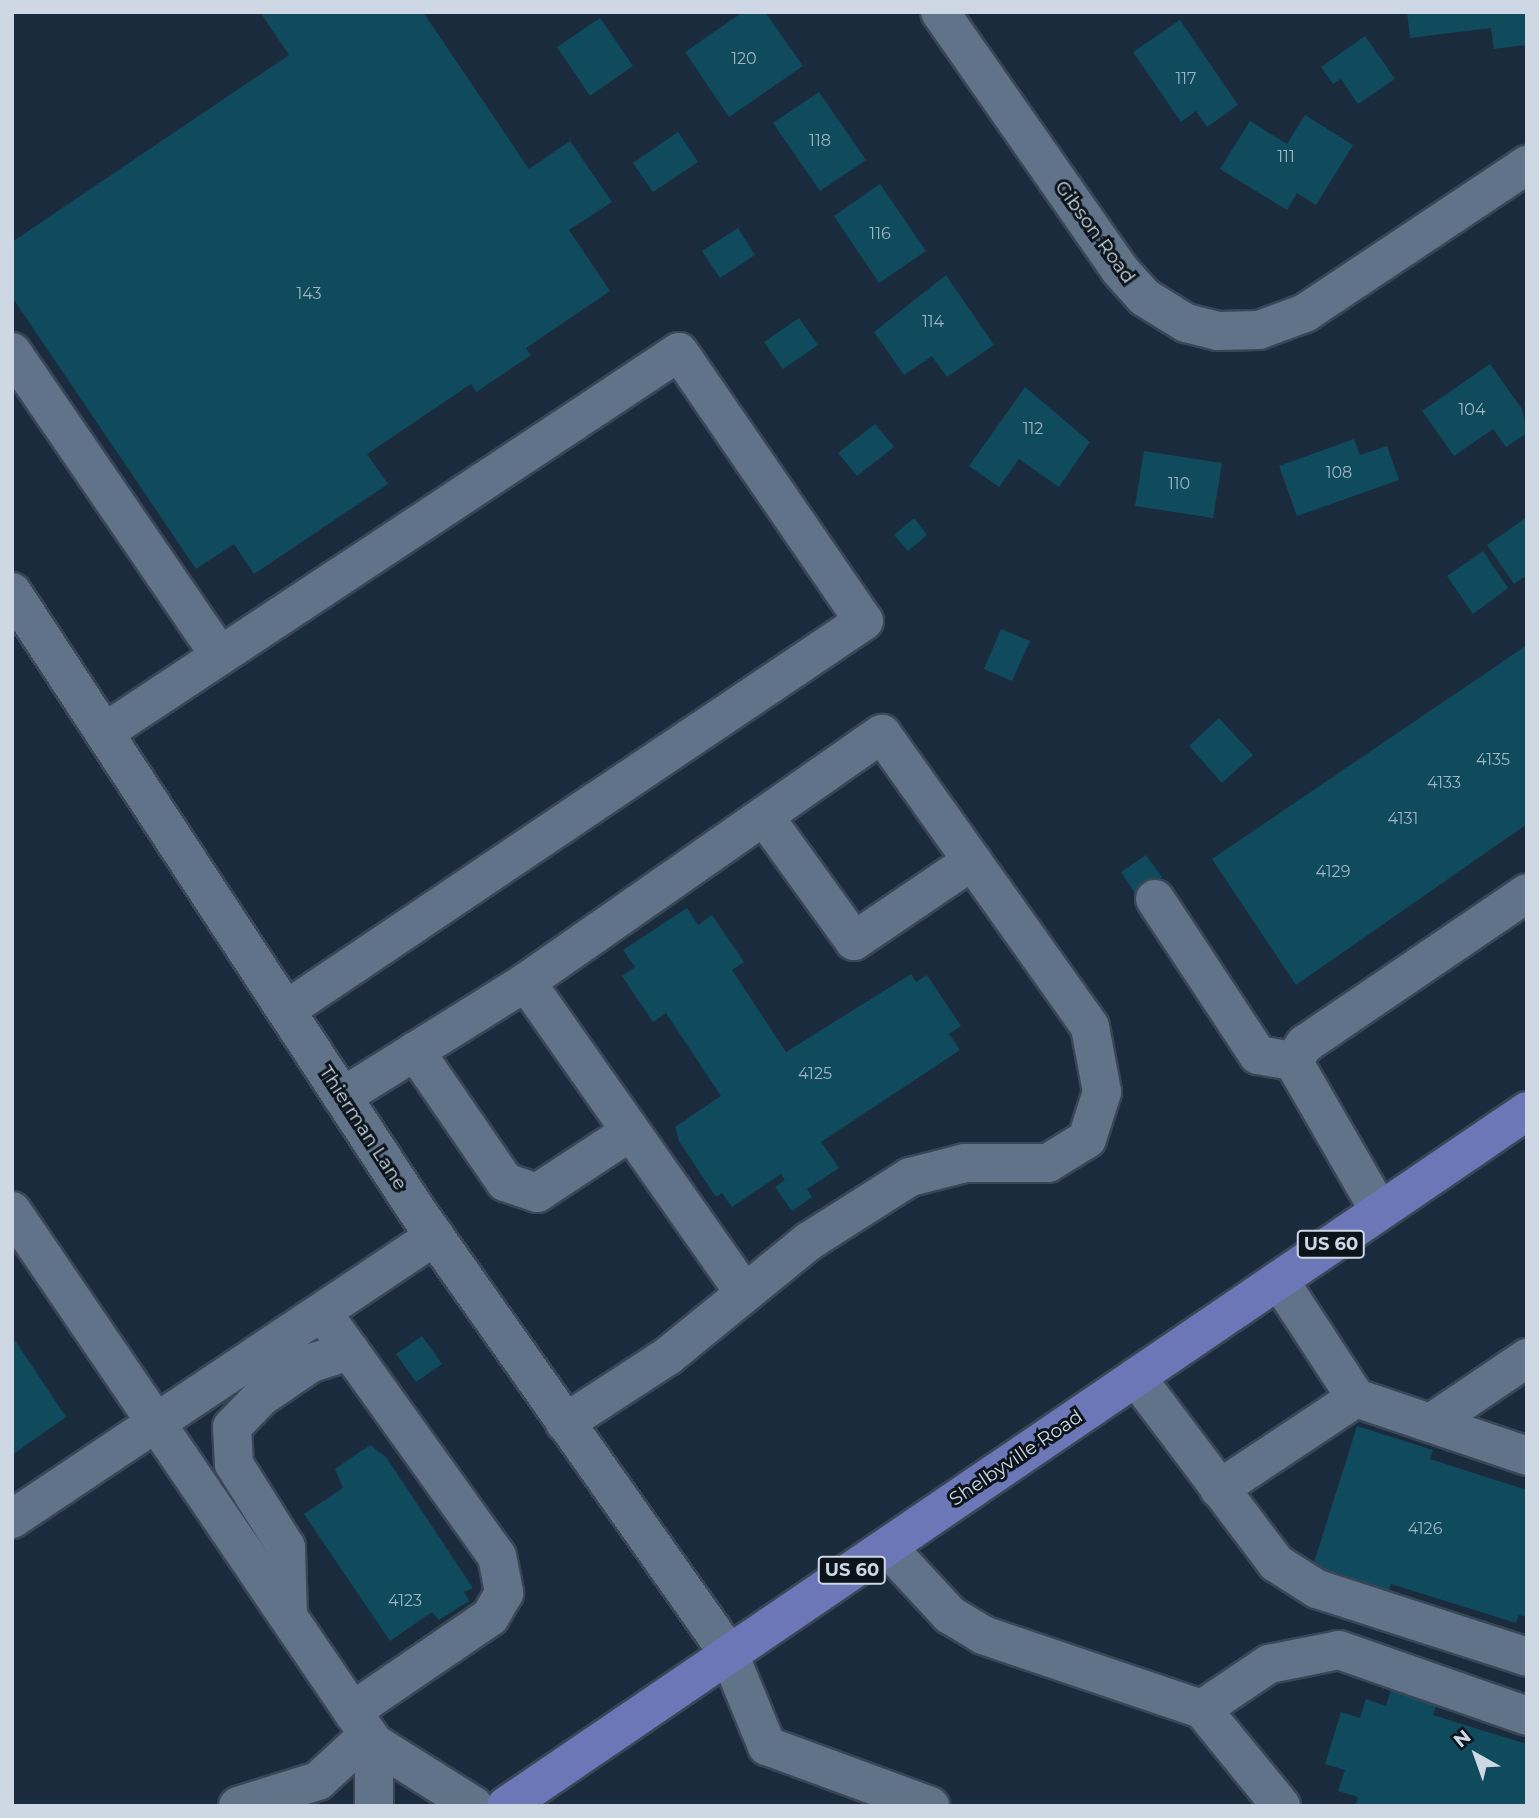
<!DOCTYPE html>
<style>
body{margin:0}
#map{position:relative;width:1539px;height:1818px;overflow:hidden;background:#1a2b3d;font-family:Montserrat,sans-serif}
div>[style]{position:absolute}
.building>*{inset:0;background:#0f4a5d}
.roads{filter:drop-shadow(2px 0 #394656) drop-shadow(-2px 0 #394656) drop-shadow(0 2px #394656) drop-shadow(0 -2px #394656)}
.minor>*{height:38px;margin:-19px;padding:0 19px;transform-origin:19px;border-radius:19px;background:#607389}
.major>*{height:38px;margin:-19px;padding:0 19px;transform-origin:19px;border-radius:19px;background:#6b77b7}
span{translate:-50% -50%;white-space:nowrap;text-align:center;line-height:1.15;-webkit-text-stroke:6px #0b131b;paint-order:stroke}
.number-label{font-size:16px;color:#9eb4c2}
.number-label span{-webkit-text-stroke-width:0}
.shield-label span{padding:2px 5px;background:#0b131b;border:2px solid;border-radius:5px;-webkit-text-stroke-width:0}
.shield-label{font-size:18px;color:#ced8e4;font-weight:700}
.street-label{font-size:19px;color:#ced8e4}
.frame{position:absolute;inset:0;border:14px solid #ced8e4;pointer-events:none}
.north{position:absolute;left:1441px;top:1720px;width:70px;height:70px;-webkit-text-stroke:5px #0b131b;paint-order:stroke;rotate:320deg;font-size:19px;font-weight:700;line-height:28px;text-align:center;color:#ced8e4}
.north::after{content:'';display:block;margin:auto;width:24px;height:32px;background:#ced8e4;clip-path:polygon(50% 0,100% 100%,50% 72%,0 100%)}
</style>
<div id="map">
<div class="building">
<i style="clip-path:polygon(260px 12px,423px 12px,529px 169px,570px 141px,612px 202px,569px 230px,610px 291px,526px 348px,531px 355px,476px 392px,471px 384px,367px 454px,388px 484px,254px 574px,234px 544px,196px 569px,12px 297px,12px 242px,289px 55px)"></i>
<i style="clip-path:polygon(743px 12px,765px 12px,803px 66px,729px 117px,685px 52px)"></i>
<i style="clip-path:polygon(1407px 12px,1525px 12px,1527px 45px,1494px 49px,1491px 28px,1410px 38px)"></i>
<i style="clip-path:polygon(600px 18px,633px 66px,590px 96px,557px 47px)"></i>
<i style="clip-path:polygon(1180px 20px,1238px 105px,1207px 127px,1196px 111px,1181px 122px,1133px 52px)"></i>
<i style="clip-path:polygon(1365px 36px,1395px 79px,1358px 104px,1341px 79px,1333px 84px,1321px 67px)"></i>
<i style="clip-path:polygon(819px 92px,866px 160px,820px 191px,773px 123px)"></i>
<i style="clip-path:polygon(1305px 115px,1353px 145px,1316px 205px,1297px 193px,1287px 210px,1220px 169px,1250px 121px,1287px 144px)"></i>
<i style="clip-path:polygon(678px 132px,698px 162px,653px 192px,633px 163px)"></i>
<i style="clip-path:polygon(880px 184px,926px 251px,879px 283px,834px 216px)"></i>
<i style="clip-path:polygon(738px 228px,755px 255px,720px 278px,702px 251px)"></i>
<i style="clip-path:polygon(946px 275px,994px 345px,947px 377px,932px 356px,904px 375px,874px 332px)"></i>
<i style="clip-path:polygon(799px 318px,818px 345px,783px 369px,764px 342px)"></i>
<i style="clip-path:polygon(1490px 364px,1522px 409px,1527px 433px,1506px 447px,1493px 429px,1454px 456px,1422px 411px)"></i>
<i style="clip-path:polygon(1025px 387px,1090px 442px,1059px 487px,1019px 459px,999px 487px,969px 466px)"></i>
<i style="clip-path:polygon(875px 424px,894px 447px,857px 476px,838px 453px)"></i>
<i style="clip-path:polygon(1354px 439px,1360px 455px,1387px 446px,1399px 480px,1297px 516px,1279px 466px)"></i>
<i style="clip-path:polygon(1144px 451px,1222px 463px,1213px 518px,1135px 506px)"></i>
<i style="clip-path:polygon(1527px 517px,1527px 575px,1514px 584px,1487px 545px)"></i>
<i style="clip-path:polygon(914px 518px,927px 535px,908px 551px,894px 535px)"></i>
<i style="clip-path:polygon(1483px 551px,1508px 588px,1473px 614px,1447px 576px)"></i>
<i style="clip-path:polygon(1001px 629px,1030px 641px,1012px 681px,984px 669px)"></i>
<i style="clip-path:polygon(1527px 645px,1527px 824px,1296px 985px,1212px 859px)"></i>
<i style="clip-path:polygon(1219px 718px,1253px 755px,1222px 783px,1189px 746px)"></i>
<i style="clip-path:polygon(1146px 855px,1162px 877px,1136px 895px,1121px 872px)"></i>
<i style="clip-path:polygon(687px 908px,698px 925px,712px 915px,744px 962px,732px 970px,786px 1052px,911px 974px,916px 982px,927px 975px,961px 1026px,949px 1034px,960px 1050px,821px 1142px,839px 1168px,807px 1189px,812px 1197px,792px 1211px,775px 1187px,785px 1180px,781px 1174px,732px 1207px,722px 1193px,716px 1197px,679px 1141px,675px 1127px,721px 1096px,666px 1013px,653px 1022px,622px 976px,635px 967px,623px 950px)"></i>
<i style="clip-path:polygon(12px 1336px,66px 1417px,12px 1455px)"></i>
<i style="clip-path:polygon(422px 1336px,442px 1364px,416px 1382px,396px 1354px)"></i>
<i style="clip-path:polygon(1357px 1426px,1433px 1450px,1430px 1459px,1527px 1490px,1527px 1617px,1519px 1615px,1516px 1623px,1391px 1584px,1388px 1593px,1312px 1569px)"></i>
<i style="clip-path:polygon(370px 1445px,386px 1457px,473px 1588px,464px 1592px,469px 1601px,439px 1620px,432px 1612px,390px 1641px,304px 1514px,343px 1488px,335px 1469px)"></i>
<i style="clip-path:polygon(1393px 1683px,1439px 1697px,1433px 1715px,1527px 1744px,1527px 1806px,1355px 1806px,1358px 1797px,1338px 1791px,1345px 1770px,1325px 1764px,1341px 1712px,1360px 1718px,1366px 1699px,1386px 1706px)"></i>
</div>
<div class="roads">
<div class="minor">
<i style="left:940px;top:12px;width:313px;rotate:55.1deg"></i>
<i style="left:1119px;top:269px;width:38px;rotate:48deg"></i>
<i style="left:1144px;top:297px;width:49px;rotate:31.8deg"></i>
<i style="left:1186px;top:323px;width:33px;rotate:14deg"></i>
<i style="left:1218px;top:331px;width:41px;rotate:-1.4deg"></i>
<i style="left:1259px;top:330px;width:49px;rotate:-20.3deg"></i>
<i style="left:1305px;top:313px;width:267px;rotate:-33.7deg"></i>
<i style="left:12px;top:352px;width:368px;rotate:55.6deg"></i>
<i style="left:12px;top:592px;width:740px;rotate:56.8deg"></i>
<i style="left:417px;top:1211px;width:542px;rotate:54.84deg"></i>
<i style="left:729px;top:1654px;width:100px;rotate:67.6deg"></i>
<i style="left:767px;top:1746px;width:174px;rotate:20.2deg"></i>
<i style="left:105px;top:732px;width:688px;rotate:-33.51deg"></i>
<i style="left:679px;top:352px;width:326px;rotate:55.5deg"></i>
<i style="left:864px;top:621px;width:697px;rotate:146.06deg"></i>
<i style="left:764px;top:816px;width:154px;rotate:54.2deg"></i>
<i style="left:854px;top:941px;width:143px;rotate:-34.1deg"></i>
<i style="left:1155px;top:899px;width:187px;rotate:56.6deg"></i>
<i style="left:1258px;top:1055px;width:36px;rotate:10deg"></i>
<i style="left:526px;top:982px;width:434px;rotate:-34.9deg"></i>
<i style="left:882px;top:734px;width:359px;rotate:54.6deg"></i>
<i style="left:1090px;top:1027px;width:66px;rotate:79.5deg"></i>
<i style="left:1102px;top:1092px;width:49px;rotate:107.7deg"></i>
<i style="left:1087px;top:1139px;width:46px;rotate:148.4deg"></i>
<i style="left:1048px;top:1163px;width:83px;rotate:180deg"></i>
<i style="left:965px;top:1163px;width:57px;rotate:165.7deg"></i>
<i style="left:910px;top:1177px;width:120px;rotate:147.6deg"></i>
<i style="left:809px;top:1241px;width:182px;rotate:140.8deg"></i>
<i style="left:668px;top:1356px;width:123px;rotate:147deg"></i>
<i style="left:415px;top:1051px;width:159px;rotate:55.5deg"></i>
<i style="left:505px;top:1182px;width:34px;rotate:19deg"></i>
<i style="left:537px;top:1193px;width:111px;rotate:-33.3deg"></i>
<i style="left:342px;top:1097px;width:217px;rotate:-32deg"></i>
<i style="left:526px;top:982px;width:378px;rotate:54.9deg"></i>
<i style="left:1379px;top:1210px;width:172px;rotate:-120deg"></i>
<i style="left:1293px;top:1061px;width:21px;rotate:-55deg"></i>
<i style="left:1305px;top:1044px;width:268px;rotate:-34.2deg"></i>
<i style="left:12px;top:1211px;width:643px;rotate:55.77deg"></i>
<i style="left:374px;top:1743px;width:118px;rotate:32.2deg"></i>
<i style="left:1279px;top:1280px;width:141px;rotate:56.9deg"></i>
<i style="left:1356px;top:1398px;width:181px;rotate:18.7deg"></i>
<i style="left:322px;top:1312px;width:300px;rotate:54.4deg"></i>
<i style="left:497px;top:1556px;width:38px;rotate:79deg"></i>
<i style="left:504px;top:1593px;width:28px;rotate:120deg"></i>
<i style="left:490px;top:1617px;width:167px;rotate:145.7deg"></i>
<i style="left:1136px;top:1377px;width:233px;rotate:53deg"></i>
<i style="left:1276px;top:1563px;width:49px;rotate:32.4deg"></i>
<i style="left:1317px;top:1589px;width:221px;rotate:17.9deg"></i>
<i style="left:1431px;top:1423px;width:116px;rotate:-34.1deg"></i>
<i style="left:1219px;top:1489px;width:164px;rotate:-33.6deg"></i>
<i style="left:12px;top:1519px;width:509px;rotate:-33.78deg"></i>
<i style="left:887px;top:1547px;width:93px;rotate:47.2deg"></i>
<i style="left:950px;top:1615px;width:39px;rotate:31deg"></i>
<i style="left:983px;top:1635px;width:231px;rotate:18.7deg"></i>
<i style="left:1202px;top:1709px;width:125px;rotate:50.8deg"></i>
<i style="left:288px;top:1616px;width:69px;rotate:-91.7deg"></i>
<i style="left:286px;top:1547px;width:98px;rotate:-122.1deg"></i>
<i style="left:234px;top:1464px;width:37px;rotate:-93deg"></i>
<i style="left:232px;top:1427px;width:42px;rotate:-46deg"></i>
<i style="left:261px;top:1397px;width:60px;rotate:-34.2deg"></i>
<i style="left:311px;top:1363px;width:41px;rotate:-17.1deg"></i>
<i style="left:1202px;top:1709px;width:81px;rotate:-33.9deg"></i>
<i style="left:1269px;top:1664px;width:71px;rotate:-11.3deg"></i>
<i style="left:1339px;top:1650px;width:199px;rotate:19.3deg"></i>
<i style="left:374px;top:1743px;width:63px;rotate:90deg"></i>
<i style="left:238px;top:1806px;width:84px;rotate:-17.4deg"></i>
<i style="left:318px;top:1781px;width:68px;rotate:-42.6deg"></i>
</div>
<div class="major">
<i style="left:506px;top:1806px;width:1235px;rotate:-34.24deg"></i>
</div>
</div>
<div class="number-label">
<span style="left:744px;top:59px">120</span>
<span style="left:1186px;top:79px">117</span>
<span style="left:820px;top:141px">118</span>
<span style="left:1286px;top:157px">111</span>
<span style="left:880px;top:234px">116</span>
<span style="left:309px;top:294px">143</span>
<span style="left:933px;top:322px">114</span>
<span style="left:1472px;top:410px">104</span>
<span style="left:1033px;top:429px">112</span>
<span style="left:1339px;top:473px">108</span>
<span style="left:1179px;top:484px">110</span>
<span style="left:1493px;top:760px">4135</span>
<span style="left:1444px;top:783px">4133</span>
<span style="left:1403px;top:819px">4131</span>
<span style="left:1333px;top:872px">4129</span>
<span style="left:815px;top:1074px">4125</span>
<span style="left:1425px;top:1529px">4126</span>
<span style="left:405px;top:1601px">4123</span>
</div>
<div class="shield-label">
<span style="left:1331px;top:1244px">US 60</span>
<span style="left:852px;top:1570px">US 60</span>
</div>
<div class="street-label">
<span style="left:1095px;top:232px;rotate:54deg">Gibson Road</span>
<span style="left:363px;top:1128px;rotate:57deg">Thierman Lane</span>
<span style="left:1016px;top:1458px;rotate:-34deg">Shelbyville Road</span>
</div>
<div class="frame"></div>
<div class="north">N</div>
</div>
